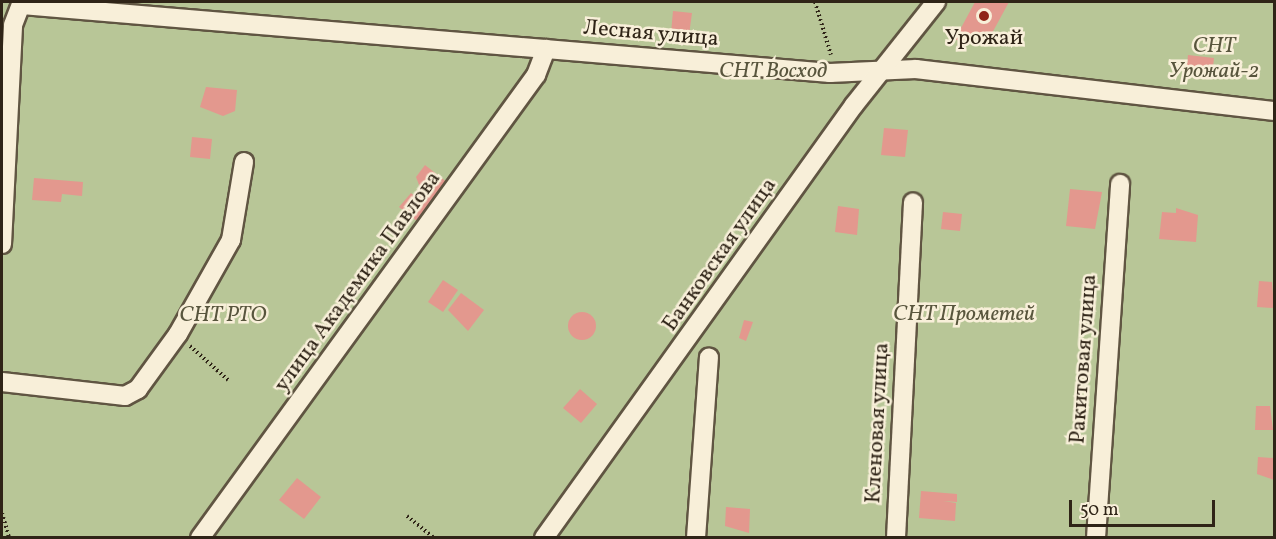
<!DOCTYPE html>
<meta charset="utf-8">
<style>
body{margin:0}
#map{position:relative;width:1276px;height:539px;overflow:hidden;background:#f5e7c4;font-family:Vollkorn,serif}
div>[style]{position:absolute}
.green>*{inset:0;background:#b8c697}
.building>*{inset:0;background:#e3988e}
.round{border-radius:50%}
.path>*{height:4px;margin-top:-2px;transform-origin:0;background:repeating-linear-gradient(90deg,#2f2417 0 1.5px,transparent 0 4.5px)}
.roads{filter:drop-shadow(2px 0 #605542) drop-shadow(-2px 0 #605542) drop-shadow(0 2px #605542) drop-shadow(0 -2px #605542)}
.street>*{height:18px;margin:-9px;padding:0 9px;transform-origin:9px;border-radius:9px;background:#f8efd9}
.dots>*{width:16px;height:16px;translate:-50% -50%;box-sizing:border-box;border:3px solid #f8efd9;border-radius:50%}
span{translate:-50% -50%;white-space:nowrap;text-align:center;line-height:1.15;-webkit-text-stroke:5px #f8efd9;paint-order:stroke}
.street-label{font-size:22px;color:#2f2417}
.poi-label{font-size:22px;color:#2f2417}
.park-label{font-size:22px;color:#58553d;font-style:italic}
.frame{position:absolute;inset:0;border:3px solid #2f2417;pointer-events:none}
.scale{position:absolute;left:1069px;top:500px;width:146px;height:27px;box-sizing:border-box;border:3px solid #2f2417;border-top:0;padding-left:8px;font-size:18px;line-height:21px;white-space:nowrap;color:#2f2417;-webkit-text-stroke:4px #f8efd9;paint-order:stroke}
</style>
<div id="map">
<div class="green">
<i style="clip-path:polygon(2px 2px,1274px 2px,1274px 537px,2px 537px)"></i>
</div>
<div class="building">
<i style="clip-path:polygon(975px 2px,1009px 2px,991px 35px,971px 34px,965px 44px,955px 39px)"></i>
<i style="clip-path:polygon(673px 11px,692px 13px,689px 35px,671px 33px)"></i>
<i style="clip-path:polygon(1188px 55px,1214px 58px,1212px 76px,1186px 73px)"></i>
<i style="clip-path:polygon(206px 87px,237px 90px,235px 111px,223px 116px,200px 107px)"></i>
<i style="clip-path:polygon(884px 128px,908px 130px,905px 157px,881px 155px)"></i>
<i style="clip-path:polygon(192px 137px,212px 139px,210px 159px,190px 157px)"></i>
<i style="clip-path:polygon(425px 165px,453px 187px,423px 226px,399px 207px,411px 193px,416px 197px,421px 190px,416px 177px)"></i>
<i style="clip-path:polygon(34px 178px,83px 182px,82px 196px,62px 194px,61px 202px,32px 200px)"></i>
<i style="clip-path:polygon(1070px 189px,1102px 192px,1095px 229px,1066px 226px)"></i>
<i style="clip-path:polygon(838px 206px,859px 209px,857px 235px,835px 232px)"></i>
<i style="clip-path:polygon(1176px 208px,1198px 215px,1196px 242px,1159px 239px,1162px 212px,1176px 213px)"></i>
<i style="clip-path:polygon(943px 212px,962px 214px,960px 231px,941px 229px)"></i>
<i style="clip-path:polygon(443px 280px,458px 290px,443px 312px,428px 302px)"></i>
<i style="clip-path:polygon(1259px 281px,1272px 282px,1274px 308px,1257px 307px)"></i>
<i style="clip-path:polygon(461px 293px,484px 310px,468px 331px,448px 310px)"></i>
<i class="round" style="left:568px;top:312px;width:28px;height:28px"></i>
<i style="clip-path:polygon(744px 320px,753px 322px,746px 341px,739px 338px)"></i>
<i style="clip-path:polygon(580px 389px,597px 404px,581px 423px,563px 408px)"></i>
<i style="clip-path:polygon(1256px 406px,1270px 406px,1273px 430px,1255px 430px)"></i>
<i style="clip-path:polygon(1258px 457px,1274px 458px,1274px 480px,1257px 474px)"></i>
<i style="clip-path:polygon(297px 478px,321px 497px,304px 519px,279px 500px)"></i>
<i style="clip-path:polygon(921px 491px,957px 494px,957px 502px,943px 501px,956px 503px,955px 521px,919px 518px)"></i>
<i style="clip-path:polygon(726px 507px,750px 509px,749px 533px,725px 526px)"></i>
</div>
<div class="path">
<i style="left:815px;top:2px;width:55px;rotate:73.2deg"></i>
<i style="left:190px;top:346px;width:51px;rotate:41.8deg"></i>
<i style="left:2px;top:513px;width:26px;rotate:74deg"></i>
<i style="left:407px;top:516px;width:35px;rotate:39deg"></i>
</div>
<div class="roads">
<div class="street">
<i style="left:22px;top:5px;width:811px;rotate:4.81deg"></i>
<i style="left:830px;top:73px;width:86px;rotate:-2.7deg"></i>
<i style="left:916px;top:69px;width:360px;rotate:6.7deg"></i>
<i style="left:2px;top:244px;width:219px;rotate:-87.1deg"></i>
<i style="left:13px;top:25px;width:25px;rotate:-69deg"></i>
<i style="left:2px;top:382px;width:124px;rotate:6.5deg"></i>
<i style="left:125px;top:396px;width:15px;rotate:-28deg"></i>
<i style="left:138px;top:389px;width:68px;rotate:-54deg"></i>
<i style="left:178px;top:334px;width:108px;rotate:-60.6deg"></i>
<i style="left:231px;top:240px;width:79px;rotate:-80.5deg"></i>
<i style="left:200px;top:538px;width:572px;rotate:-54.03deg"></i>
<i style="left:536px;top:75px;width:28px;rotate:-69deg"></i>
<i style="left:544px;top:538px;width:533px;rotate:-54.4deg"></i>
<i style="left:854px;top:105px;width:132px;rotate:-51.5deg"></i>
<i style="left:696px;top:538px;width:181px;rotate:-85.9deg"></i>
<i style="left:896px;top:538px;width:336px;rotate:-87.1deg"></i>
<i style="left:1096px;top:538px;width:355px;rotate:-86.1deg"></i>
</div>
</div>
<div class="dots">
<i style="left:984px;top:16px;background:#8f2418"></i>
</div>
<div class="street-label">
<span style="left:651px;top:34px;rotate:5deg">Лесная улица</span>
<span style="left:720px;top:255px;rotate:-55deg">Банковская улица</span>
<span style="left:358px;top:282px;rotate:-54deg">улица Академика Павлова</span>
<span style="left:1084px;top:359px;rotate:-86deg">Ракитовая улица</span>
<span style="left:878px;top:423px;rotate:-87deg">Кленовая улица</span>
</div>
<div class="poi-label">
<span style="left:984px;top:39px">Урожай</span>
</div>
<div class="park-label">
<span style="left:1214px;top:59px">СНТ<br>Урожай-2</span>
<span style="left:773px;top:72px">СНТ Восход</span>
<span style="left:964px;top:315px">СНТ Прометей</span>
<span style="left:223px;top:316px">СНТ РТО</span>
</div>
<div class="frame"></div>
<div class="scale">50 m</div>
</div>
